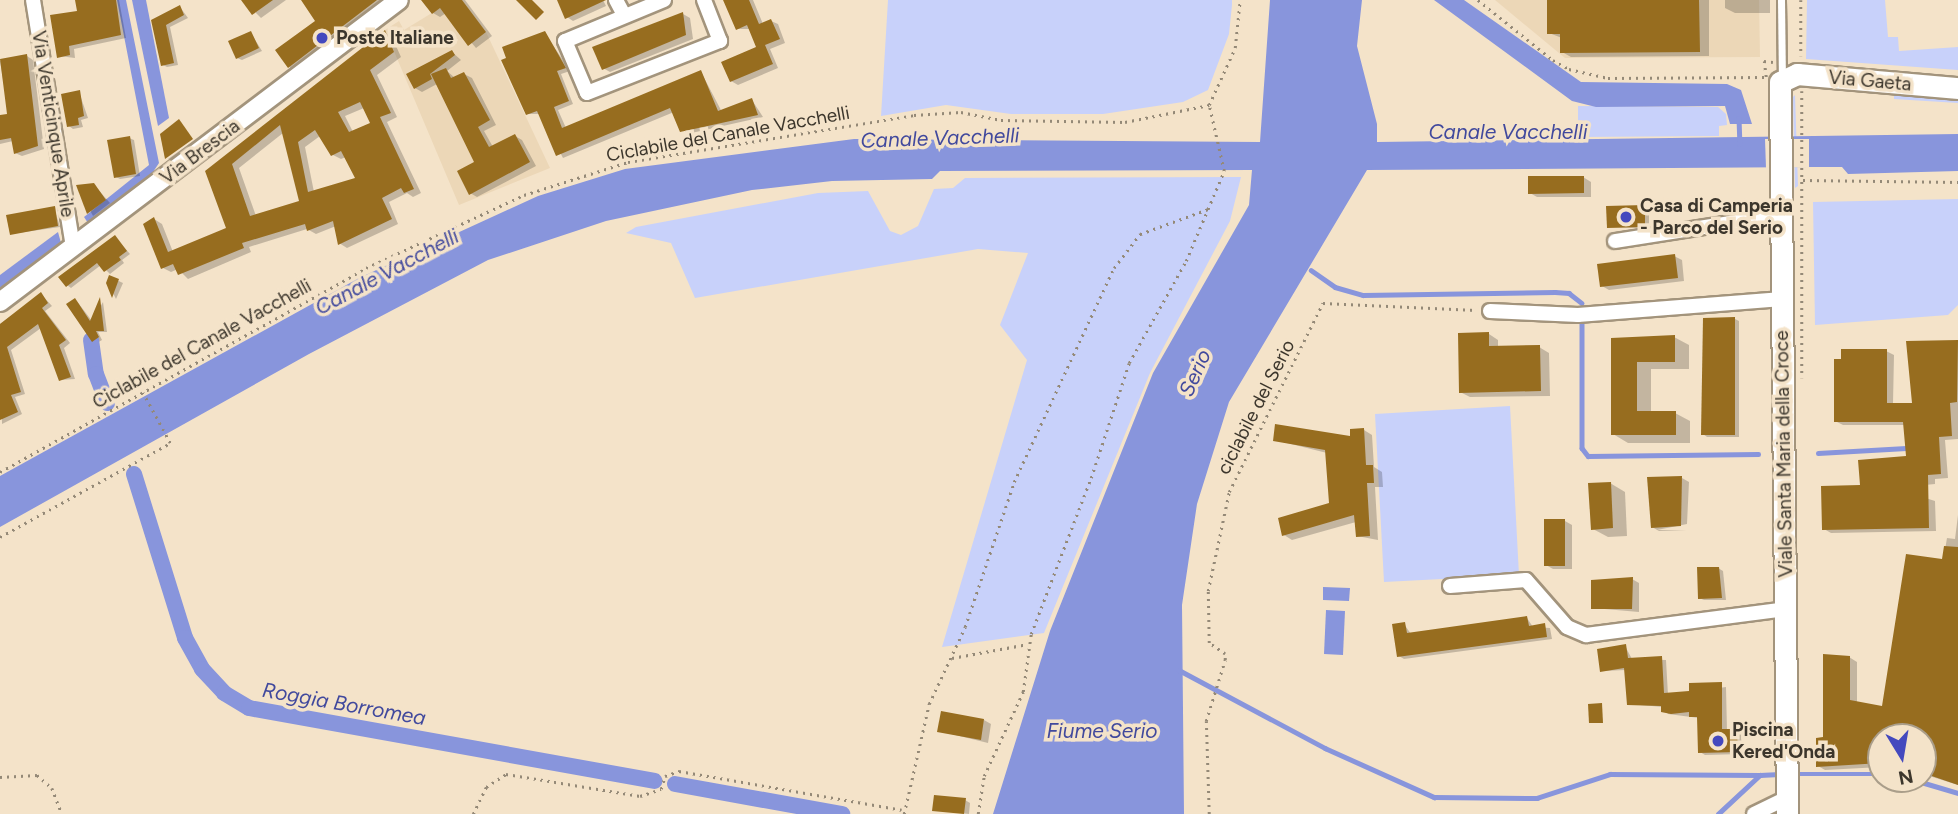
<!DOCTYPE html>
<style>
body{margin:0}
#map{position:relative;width:1958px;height:814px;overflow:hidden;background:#f4e3c9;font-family:Figtree,sans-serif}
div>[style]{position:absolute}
.built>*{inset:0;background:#ecd7b7}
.green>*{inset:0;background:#c8d1fa}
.water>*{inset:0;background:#8895dc}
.pier>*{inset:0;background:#f4e3c9}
.shadow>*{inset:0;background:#0003}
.stream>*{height:4.5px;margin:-2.25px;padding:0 2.25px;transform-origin:2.25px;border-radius:2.25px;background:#8895dc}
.canal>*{height:16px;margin:-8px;padding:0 8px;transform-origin:8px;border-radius:8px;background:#8895dc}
.building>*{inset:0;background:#976d1f}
.path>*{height:2.5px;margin-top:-1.25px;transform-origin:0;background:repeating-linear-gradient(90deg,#948977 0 2px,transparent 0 7px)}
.roads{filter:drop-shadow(2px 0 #a3947c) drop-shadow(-2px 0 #a3947c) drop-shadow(0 2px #a3947c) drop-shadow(0 -2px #a3947c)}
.service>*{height:7px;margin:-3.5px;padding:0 3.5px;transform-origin:3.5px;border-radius:3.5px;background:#fff}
.minor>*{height:14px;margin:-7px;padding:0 7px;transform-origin:7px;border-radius:7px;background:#fff}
.tertiary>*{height:18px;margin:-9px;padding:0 9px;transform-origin:9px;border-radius:9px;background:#fff}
.secondary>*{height:21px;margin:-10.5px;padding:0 10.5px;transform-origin:10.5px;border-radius:10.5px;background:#fff}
.dots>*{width:19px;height:19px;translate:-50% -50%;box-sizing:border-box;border:4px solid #f4e3c9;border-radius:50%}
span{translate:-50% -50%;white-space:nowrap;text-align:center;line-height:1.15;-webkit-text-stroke:7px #f4e3c9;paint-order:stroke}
.poi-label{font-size:19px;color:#3c362c;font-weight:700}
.left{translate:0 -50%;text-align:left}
.street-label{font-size:19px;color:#3c362c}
.water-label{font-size:21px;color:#41499d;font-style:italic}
.north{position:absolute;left:1867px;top:723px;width:70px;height:70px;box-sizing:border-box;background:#f4e3c9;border:2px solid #aa9e8a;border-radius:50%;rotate:169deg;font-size:19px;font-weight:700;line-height:28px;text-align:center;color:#3c362c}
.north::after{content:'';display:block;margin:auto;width:24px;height:32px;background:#4449be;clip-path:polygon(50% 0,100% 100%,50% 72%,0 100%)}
</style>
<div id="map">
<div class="built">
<i style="clip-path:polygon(1495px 0,1759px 0,1760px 57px,1565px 58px)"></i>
<i style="clip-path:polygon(440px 8px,468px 45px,486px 32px,550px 168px,459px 205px,385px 30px,399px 21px,404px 30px)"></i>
</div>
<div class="green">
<i style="clip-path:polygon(888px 0,1232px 0,1232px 5px,1229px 34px,1208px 90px,1183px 102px,1103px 114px,1011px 114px,946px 105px,881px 116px)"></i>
<i style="clip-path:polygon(1807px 0,1885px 0,1888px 37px,1898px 37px,1899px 51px,1958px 47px,1958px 70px,1806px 59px)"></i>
<i style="clip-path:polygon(1894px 94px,1958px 99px,1958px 103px,1894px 99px)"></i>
<i style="clip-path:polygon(1795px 95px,1798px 186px,1795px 188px,1793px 97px)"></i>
<i style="clip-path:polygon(1578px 106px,1718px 107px,1726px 114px,1727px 125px,1719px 126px,1719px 136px,1578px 137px)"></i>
<i style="clip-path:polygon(1241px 177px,1230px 221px,1150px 373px,1044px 633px,942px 647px,1027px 360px,1000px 325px,1028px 253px,978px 249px,695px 298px,671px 243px,626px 233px,636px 227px,818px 193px,868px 191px,890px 231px,901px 235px,918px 226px,934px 189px,953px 188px,965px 178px)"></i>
<i style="clip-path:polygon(1958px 199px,1958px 305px,1948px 315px,1815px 325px,1813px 202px)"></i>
<i style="clip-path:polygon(1510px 406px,1519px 575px,1384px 582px,1375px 414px)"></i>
</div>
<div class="water">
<i style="clip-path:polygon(117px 0,126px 0,159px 163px,151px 175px,88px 223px,84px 217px,149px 165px)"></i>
<i style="clip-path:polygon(132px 0,146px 0,169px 118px,158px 126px)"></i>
<i style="clip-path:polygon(1270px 0,1362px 0,1357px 46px,1377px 124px,1377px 142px,1958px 134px,1958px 171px,1848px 174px,1842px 167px,1809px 167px,1367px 170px,1229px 402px,1197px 504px,1182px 605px,1184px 814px,993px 814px,1050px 631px,1153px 373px,1249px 205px,1252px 170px,940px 171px,932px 179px,832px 181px,752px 190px,606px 221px,488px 260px,309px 354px,0 527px,0 476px,359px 278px,538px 196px,625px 169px,854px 139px,1260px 142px)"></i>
<i style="clip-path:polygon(1434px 0,1464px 0,1581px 82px,1727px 84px,1741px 90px,1752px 124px,1730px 124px,1725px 106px,1596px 107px,1572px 101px)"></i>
<i style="clip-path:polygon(58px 232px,61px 243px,0 290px,0 275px)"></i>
<i style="clip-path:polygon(1323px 587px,1350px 588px,1349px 601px,1323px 600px)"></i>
<i style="clip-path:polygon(1326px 610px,1345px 611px,1343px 655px,1324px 654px)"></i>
</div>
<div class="pier">
<i style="clip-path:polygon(1765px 139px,1809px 139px,1809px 167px,1766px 168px)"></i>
</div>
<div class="shadow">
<i style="clip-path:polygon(77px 0,119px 0,126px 38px,74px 49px,75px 58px,59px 56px,79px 12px)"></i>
<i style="clip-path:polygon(243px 0,286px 0,261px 18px)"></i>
<i style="clip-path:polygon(303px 0,388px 0,296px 71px,289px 67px,318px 21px)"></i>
<i style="clip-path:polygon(428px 0,465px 0,492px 36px,476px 48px,446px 13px,440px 17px,433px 13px)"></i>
<i style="clip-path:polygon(563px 0,603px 0,606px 6px,573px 21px,567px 17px)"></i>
<i style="clip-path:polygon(725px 0,753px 0,763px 24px,771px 21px,778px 24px,785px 43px,770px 49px,778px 68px,738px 85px,731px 81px,758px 48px,751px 29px,737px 29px)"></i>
<i style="clip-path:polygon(1548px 0,1709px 0,1709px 56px,1571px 57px,1562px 52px,1562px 38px,1549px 33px)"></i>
<i style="clip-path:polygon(1725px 0,1770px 0,1770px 13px,1735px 13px,1725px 8px)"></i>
<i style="clip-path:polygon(180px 7px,188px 18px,170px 27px,178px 65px,167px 67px,163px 65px,153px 21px)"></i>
<i style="clip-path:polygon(683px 14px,690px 18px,693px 39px,610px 72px,603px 68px,595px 48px)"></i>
<i style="clip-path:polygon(251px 33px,262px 51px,242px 60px,237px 58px)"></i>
<i style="clip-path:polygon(evenodd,385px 33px,392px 37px,401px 57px,377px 75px,397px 117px,387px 122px,421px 193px,413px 197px,407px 193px,389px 202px,398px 224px,347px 248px,339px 243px,336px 226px,316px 234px,307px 229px,249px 247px,251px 252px,188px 279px,178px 269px,171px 272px,163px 268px,154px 219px,162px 224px,173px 252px,228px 229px,208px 171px,385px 33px,364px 108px,372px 124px,353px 132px,345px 116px,364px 108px,385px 33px,283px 133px,301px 203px,256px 216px,239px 168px,283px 133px,385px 33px,320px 136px,333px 155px,341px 159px,346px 157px,357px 179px,314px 192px,305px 147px,320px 136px)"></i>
<i style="clip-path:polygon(545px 33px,570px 71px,561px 74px,573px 104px,558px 110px,566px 128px,701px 72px,722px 112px,752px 100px,763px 117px,687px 134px,674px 112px,563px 158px,540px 114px,527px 114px)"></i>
<i style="clip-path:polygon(452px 52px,461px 60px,447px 71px,455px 78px,464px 74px,472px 78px,496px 125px,484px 131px,493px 147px,515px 136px,522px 140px,536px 166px,477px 197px,470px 193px,476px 163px,437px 84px,422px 92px,415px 88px)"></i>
<i style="clip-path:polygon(27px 56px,33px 60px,44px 149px,22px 156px,15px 153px,13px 141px,0 144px,0 117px,9px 115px,0 61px)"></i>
<i style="clip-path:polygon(79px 92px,88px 118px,81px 120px,83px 127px,73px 129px,69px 126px)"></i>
<i style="clip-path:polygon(129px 138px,134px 140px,140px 176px,120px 179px,116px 177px)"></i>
<i style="clip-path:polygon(195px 140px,171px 160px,168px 159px)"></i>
<i style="clip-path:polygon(1583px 177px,1591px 182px,1591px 197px,1537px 197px,1530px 193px)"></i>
<i style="clip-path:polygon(93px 184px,110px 203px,93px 216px,78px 187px)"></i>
<i style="clip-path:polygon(1645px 207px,1649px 210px,1649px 228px,1608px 227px)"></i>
<i style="clip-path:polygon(54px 208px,60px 227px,11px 234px)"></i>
<i style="clip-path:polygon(115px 237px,130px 254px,122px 260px,124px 263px,110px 274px,101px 265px,71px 288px,67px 285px)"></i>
<i style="clip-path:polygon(1674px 256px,1682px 260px,1684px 281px,1609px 290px,1602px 286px)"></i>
<i style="clip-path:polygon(110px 277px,123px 283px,116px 299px,108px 283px)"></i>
<i style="clip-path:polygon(41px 294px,52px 306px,45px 311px,70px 343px,64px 348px,75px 379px,60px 380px,41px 328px,11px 350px,25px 394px,15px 397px,22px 414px,2px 424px,0 324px)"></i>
<i style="clip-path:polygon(76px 300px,92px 321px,103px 302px,107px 332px,98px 332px,102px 340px,97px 343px)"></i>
<i style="clip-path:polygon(1735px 319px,1739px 321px,1739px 437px,1707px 437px,1703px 434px)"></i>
<i style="clip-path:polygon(1489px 334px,1498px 340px,1498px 348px,1539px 347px,1549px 353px,1550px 396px,1470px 397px,1460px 392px)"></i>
<i style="clip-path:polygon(1674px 337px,1689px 345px,1689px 369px,1651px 369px,1651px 413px,1675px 413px,1690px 421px,1690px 443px,1628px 443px,1613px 434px,1612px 340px)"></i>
<i style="clip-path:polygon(1958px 341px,1958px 439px,1945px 440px,1948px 478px,1935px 479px,1935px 484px,1894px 488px,1935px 501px,1936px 531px,1831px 533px,1824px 529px,1862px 486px,1908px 458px,1905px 425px,1843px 425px,1835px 421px,1886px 351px,1894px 355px,1893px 404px,1914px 404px,1908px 343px)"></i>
<i style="clip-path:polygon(1364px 430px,1372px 435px,1374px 467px,1382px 472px,1383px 487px,1375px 487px,1378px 540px,1357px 536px,1356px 522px,1292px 540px,1284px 535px,1331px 505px,1327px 453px,1275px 440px,1352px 438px)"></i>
<i style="clip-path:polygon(1682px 478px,1689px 482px,1687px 524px,1657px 530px,1687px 530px,1659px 531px,1652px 527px)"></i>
<i style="clip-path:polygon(1610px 483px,1625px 492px,1627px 536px,1608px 537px,1593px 529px)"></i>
<i style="clip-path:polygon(1958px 515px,1958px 785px,1923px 774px,1923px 737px,1881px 737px,1881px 767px,1825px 770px,1818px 766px,1849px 657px,1857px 662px,1857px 703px,1884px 708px,1943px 561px,1947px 538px,1955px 539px)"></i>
<i style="clip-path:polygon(1565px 521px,1572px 525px,1572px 569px,1553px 569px,1546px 565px)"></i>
<i style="clip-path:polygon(1718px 568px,1723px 571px,1726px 600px,1704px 600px,1699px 598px)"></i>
<i style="clip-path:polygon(1632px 579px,1639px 583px,1639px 612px,1593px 608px)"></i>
<i style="clip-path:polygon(1527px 618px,1533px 627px,1550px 628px,1552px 639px,1404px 659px,1399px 656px,1404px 624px,1411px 634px)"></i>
<i style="clip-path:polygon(1625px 646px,1632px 659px,1666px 660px,1668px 695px,1726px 687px,1727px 731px,1741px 733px,1742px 754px,1705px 755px,1700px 752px,1699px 718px,1668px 714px,1663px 707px,1629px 704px,1626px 670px,1602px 671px)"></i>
<i style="clip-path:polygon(984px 720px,991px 724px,988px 743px,939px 731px)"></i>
<i style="clip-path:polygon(965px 800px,970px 803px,969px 814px,934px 810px)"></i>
</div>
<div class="stream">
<i style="left:1739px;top:118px;width:26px;rotate:88deg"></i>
<i style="left:1311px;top:270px;width:29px;rotate:35deg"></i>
<i style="left:1335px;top:287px;width:29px;rotate:16deg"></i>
<i style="left:1363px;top:295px;width:192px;rotate:-0.9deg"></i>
<i style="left:1555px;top:292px;width:14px;rotate:4deg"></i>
<i style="left:1569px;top:293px;width:16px;rotate:38deg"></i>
<i style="left:1582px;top:323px;width:125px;rotate:90deg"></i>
<i style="left:1582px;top:448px;width:10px;rotate:53deg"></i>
<i style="left:1588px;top:456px;width:170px;rotate:-0.7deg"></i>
<i style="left:1818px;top:453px;width:88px;rotate:-3.3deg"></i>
<i style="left:1179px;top:670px;width:166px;rotate:28.1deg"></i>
<i style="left:1325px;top:748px;width:120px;rotate:24.2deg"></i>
<i style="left:1434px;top:797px;width:103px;rotate:0.6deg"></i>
<i style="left:1537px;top:798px;width:77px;rotate:-18.2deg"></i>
<i style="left:1610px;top:774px;width:150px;rotate:0.4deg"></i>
<i style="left:1794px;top:774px;width:87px"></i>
<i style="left:1911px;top:779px;width:49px;rotate:16.6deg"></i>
<i style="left:1718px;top:814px;width:57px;rotate:-42.9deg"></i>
<i style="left:1760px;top:775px;width:22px;rotate:-3deg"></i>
</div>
<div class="canal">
<i style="left:91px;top:340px;width:34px;rotate:82deg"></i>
<i style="left:96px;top:374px;width:31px;rotate:69deg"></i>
<i style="left:134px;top:474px;width:172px;rotate:72.7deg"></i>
<i style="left:185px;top:638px;width:35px;rotate:61deg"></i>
<i style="left:202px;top:669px;width:33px;rotate:47deg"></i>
<i style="left:224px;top:693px;width:29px;rotate:31deg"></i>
<i style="left:249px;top:708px;width:412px;rotate:10.2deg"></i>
<i style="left:675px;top:784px;width:170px;rotate:10.2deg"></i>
</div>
<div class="building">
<i style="clip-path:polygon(75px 0,116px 0,121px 35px,69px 46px,70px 55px,57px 58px,50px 15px,77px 11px)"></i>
<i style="clip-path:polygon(241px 0,273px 0,252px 15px)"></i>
<i style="clip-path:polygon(301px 0,377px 0,288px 68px,275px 50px,315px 21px)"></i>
<i style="clip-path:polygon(421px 0,462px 0,486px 32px,468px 46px,440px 8px,432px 14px)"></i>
<i style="clip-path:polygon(516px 0,532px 0,544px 12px,536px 20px)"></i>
<i style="clip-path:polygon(557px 0,606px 0,565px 19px)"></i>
<i style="clip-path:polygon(723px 0,749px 0,759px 24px,771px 19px,780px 39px,765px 45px,773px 64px,730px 82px,721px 62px,756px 47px,747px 25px,736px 30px)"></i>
<i style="clip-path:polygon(1547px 0,1699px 0,1700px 52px,1560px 53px,1560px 34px,1547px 34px)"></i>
<i style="clip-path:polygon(180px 5px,184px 15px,166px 25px,174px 63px,161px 66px,151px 20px)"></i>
<i style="clip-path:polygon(683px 12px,686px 35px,602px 70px,592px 47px)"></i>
<i style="clip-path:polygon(evenodd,385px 30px,394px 52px,370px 70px,391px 113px,380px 117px,414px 189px,404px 193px,401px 188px,382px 198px,392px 219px,338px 245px,333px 221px,307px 231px,305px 224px,242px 243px,244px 248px,178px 275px,173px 264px,161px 269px,143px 224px,154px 217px,168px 252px,226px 228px,205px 171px,385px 30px,360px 102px,370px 123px,349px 132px,338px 112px,360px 102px,385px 30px,280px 125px,299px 201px,250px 216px,232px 164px,280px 125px,385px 30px,315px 130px,331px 156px,341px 151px,355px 178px,308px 192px,298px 142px,315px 130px)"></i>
<i style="clip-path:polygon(251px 31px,259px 48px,236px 59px,228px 41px)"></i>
<i style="clip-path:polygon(545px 31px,566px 68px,557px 71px,569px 101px,554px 107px,562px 128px,701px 70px,718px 111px,752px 98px,758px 115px,680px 132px,670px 108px,556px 156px,537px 111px,526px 115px,501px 60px,506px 58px,502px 47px)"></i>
<i style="clip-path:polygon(452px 50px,455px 55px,430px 74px,432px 79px,414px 89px,406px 74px)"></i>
<i style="clip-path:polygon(27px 54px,38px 146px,14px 154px,11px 138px,0 140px,0 115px,7px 114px,0 59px)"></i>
<i style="clip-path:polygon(446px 68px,451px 78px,464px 72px,490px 120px,478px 127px,489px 147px,515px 134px,530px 162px,469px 195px,457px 171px,474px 162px,431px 74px)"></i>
<i style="clip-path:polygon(80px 90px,84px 116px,78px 118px,79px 125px,67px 127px,61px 94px)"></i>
<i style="clip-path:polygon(179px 119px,193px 139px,165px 159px,160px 134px)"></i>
<i style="clip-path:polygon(130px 136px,136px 174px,114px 178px,107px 140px)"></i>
<i style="clip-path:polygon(1528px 176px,1584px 176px,1584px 193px,1528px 194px)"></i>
<i style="clip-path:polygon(94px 183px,106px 200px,87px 214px,76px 185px)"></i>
<i style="clip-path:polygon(1645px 205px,1645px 227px,1607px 228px,1606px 206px)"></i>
<i style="clip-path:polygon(55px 206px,58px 226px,10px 235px,6px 215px)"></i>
<i style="clip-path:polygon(115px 235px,127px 251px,119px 257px,121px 260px,104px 272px,97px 263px,66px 287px,58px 277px)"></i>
<i style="clip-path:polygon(1675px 254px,1678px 278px,1600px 287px,1597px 264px)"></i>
<i style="clip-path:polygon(109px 275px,119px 279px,112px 298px,106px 283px)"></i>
<i style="clip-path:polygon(41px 292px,48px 303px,42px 308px,66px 340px,59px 345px,71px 377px,59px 381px,38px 324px,7px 347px,21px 392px,11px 395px,18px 412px,0 420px,0 324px)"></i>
<i style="clip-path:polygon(100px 297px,104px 331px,96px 331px,99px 337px,92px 342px,66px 304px,75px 298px,90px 321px)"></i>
<i style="clip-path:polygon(1735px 317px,1735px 435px,1701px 435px,1703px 318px)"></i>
<i style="clip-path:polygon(1489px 332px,1489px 346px,1540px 345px,1541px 391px,1459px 393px,1458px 333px)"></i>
<i style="clip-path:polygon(1675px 335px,1675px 362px,1637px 362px,1637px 411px,1676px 411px,1676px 435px,1611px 435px,1611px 338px)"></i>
<i style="clip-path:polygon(1958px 340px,1957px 402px,1950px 403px,1952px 436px,1939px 437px,1941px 474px,1928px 475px,1929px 528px,1822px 530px,1821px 486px,1860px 485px,1858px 460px,1906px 456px,1903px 422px,1834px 422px,1834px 359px,1841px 359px,1841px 349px,1887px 349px,1887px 403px,1912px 403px,1906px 341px)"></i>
<i style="clip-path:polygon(1275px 424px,1350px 436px,1350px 429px,1364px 428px,1366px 465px,1373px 465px,1374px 483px,1367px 483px,1370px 536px,1356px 537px,1354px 515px,1282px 536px,1278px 518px,1329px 503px,1325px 450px,1273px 441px)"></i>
<i style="clip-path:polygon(1682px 476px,1681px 526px,1651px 528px,1647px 477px)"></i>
<i style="clip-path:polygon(1611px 482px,1613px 528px,1591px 530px,1588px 483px)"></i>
<i style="clip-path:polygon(1544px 519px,1565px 519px,1565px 566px,1544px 566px)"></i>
<i style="clip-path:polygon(1944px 546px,1958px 547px,1958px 785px,1923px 773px,1923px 737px,1881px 737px,1881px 763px,1816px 767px,1816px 738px,1823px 737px,1823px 654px,1850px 656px,1850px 700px,1882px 706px,1906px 554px,1942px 559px)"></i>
<i style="clip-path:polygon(1697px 567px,1719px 567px,1722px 598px,1698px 599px)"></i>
<i style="clip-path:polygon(1633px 577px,1632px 609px,1591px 609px,1591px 580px)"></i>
<i style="clip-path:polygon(1527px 616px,1529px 626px,1545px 623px,1547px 637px,1397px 657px,1392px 624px,1405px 622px,1407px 633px)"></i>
<i style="clip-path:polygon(1626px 644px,1628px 658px,1662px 656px,1664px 693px,1689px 691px,1689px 683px,1722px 682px,1722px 729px,1737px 729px,1738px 752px,1698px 753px,1697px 717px,1689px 717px,1689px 712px,1671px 714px,1661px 712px,1661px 706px,1627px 705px,1624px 668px,1600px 672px,1597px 649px)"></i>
<i style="clip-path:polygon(1602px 703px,1603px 723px,1589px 723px,1588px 704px)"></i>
<i style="clip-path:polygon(941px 711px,984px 719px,981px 740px,937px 732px)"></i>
<i style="clip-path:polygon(934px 795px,966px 798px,964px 814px,932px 811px)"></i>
</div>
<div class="path">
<i style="left:1478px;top:0;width:96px;rotate:38.7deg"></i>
<i style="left:1553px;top:60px;width:18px;rotate:29deg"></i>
<i style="left:1569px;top:69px;width:40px;rotate:13deg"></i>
<i style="left:1608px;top:78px;width:158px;rotate:-0.4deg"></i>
<i style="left:1766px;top:77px;width:16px;rotate:-97deg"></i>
<i style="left:1764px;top:61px;width:9px;rotate:6deg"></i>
<i style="left:1801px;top:0;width:56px;rotate:90deg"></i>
<i style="left:1802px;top:91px;width:287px;rotate:90deg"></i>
<i style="left:1209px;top:105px;width:63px;rotate:-65.5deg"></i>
<i style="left:1235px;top:48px;width:48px;rotate:-84.1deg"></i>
<i style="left:1803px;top:180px;width:155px;rotate:0.7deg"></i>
<i style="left:0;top:472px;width:419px;rotate:-29.1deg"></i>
<i style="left:366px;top:268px;width:174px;rotate:-24.8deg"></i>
<i style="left:524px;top:195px;width:109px;rotate:-17.6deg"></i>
<i style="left:628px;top:162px;width:290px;rotate:-9.3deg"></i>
<i style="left:914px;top:115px;width:47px;rotate:-3.7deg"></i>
<i style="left:961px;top:112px;width:41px;rotate:11.3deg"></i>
<i style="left:1001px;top:120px;width:124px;rotate:0.9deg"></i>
<i style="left:1125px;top:122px;width:86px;rotate:-11.4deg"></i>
<i style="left:0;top:537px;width:194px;rotate:-28.9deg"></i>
<i style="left:170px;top:443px;width:57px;rotate:-118.4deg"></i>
<i style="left:952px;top:658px;width:77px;rotate:-10.4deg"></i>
<i style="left:0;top:777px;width:37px;rotate:-3deg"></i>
<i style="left:37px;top:775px;width:20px;rotate:41deg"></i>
<i style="left:52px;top:788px;width:28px;rotate:69deg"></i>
<i style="left:473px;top:814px;width:30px;rotate:-64deg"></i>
<i style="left:486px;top:787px;width:24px;rotate:-33deg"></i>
<i style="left:506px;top:774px;width:136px;rotate:9.3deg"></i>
<i style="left:640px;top:796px;width:22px;rotate:-18deg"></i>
<i style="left:661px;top:789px;width:14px;rotate:-73deg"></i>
<i style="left:665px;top:776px;width:15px;rotate:-20deg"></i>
<i style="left:679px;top:771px;width:226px;rotate:9.9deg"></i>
<i style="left:904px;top:814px;width:113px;rotate:-77.2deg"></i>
<i style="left:929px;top:704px;width:85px;rotate:-64.9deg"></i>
<i style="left:965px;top:627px;width:153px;rotate:-71.3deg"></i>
<i style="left:1014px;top:482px;width:236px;rotate:-65deg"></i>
<i style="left:1114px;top:268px;width:43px;rotate:-52.6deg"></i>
<i style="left:1140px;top:234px;width:76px;rotate:-20.1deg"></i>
<i style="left:978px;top:814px;width:38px;rotate:-81deg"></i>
<i style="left:984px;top:776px;width:93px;rotate:-65.1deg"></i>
<i style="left:1023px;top:692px;width:59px;rotate:-82.1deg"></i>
<i style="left:1031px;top:634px;width:167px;rotate:-69deg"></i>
<i style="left:1091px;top:478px;width:121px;rotate:-71.7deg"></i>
<i style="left:1129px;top:363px;width:117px;rotate:-60.8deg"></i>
<i style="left:1186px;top:261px;width:98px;rotate:-67.1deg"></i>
<i style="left:1224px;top:171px;width:68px;rotate:-102.8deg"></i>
<i style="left:1209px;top:814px;width:93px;rotate:-91.8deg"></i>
<i style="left:1206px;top:721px;width:64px;rotate:-72.7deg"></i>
<i style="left:1225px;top:660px;width:6px;rotate:-90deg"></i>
<i style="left:1225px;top:654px;width:19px;rotate:-145deg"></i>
<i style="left:1209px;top:643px;width:52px;rotate:-91.1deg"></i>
<i style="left:1208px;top:591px;width:101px;rotate:-78deg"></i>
<i style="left:1229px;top:492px;width:211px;rotate:-63.6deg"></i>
<i style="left:1323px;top:303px;width:153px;rotate:2.6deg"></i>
</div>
<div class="roads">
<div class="service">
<i style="left:1781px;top:0;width:77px;rotate:89.3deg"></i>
</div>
<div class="minor">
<i style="left:33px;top:0;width:250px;rotate:80.8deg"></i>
<i style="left:616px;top:0;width:17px;rotate:62deg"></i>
<i style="left:664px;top:0;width:107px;rotate:157.5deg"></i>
<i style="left:565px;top:41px;width:56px;rotate:67.1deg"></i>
<i style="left:587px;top:93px;width:143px;rotate:-21.4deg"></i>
<i style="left:720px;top:41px;width:44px;rotate:-111.3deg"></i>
<i style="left:1615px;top:241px;width:168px;rotate:-8.9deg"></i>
<i style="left:1490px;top:311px;width:88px;rotate:2.6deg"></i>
<i style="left:1578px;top:315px;width:205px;rotate:-4.5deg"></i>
<i style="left:1450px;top:586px;width:76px;rotate:-4.5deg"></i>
<i style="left:1526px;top:580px;width:62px;rotate:48.9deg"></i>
<i style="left:1567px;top:627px;width:21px;rotate:23deg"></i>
<i style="left:1586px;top:635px;width:201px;rotate:-7.4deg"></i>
<i style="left:1754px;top:814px;width:37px;rotate:-26deg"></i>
</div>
<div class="tertiary">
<i style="left:0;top:302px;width:500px;rotate:-37.12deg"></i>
</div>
<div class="secondary">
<i style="left:1787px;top:814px;width:732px;rotate:-90.55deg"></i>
<i style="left:1780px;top:82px;width:19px;rotate:-25deg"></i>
<i style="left:1797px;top:74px;width:162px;rotate:5deg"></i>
</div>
</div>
<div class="dots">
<i style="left:322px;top:38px;background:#4449be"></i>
<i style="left:1626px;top:217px;background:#4449be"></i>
<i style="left:1718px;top:741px;background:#4449be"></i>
</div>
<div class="poi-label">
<span class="left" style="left:336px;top:38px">Poste Italiane</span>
<span class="left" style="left:1640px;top:217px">Casa di Camperia<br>- Parco del Serio</span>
<span class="left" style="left:1732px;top:741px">Piscina<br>Kered'Onda</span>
</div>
<div class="street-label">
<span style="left:1870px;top:81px;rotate:5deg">Via Gaeta</span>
<span style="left:53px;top:124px;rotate:81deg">Via Venticinque Aprile</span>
<span style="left:728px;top:134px;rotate:-10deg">Ciclabile del Canale Vacchelli</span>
<span style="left:200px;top:152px;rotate:-37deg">Via Brescia</span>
<span style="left:202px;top:344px;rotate:-29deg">Ciclabile del Canale Vacchelli</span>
<span style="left:1256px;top:407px;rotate:-63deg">ciclabile del Serio</span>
<span style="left:1784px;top:454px;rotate:-91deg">Viale Santa Maria della Croce</span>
</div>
<div class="water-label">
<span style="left:1508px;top:132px">Canale Vacchelli</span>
<span style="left:940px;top:138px;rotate:-2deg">Canale Vacchelli</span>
<span style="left:387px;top:272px;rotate:-28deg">Canale Vacchelli</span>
<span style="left:1195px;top:373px;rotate:-66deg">Serio</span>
<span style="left:344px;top:704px;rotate:10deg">Roggia Borromea</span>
<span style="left:1102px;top:731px">Fiume Serio</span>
</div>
<div class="north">N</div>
</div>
